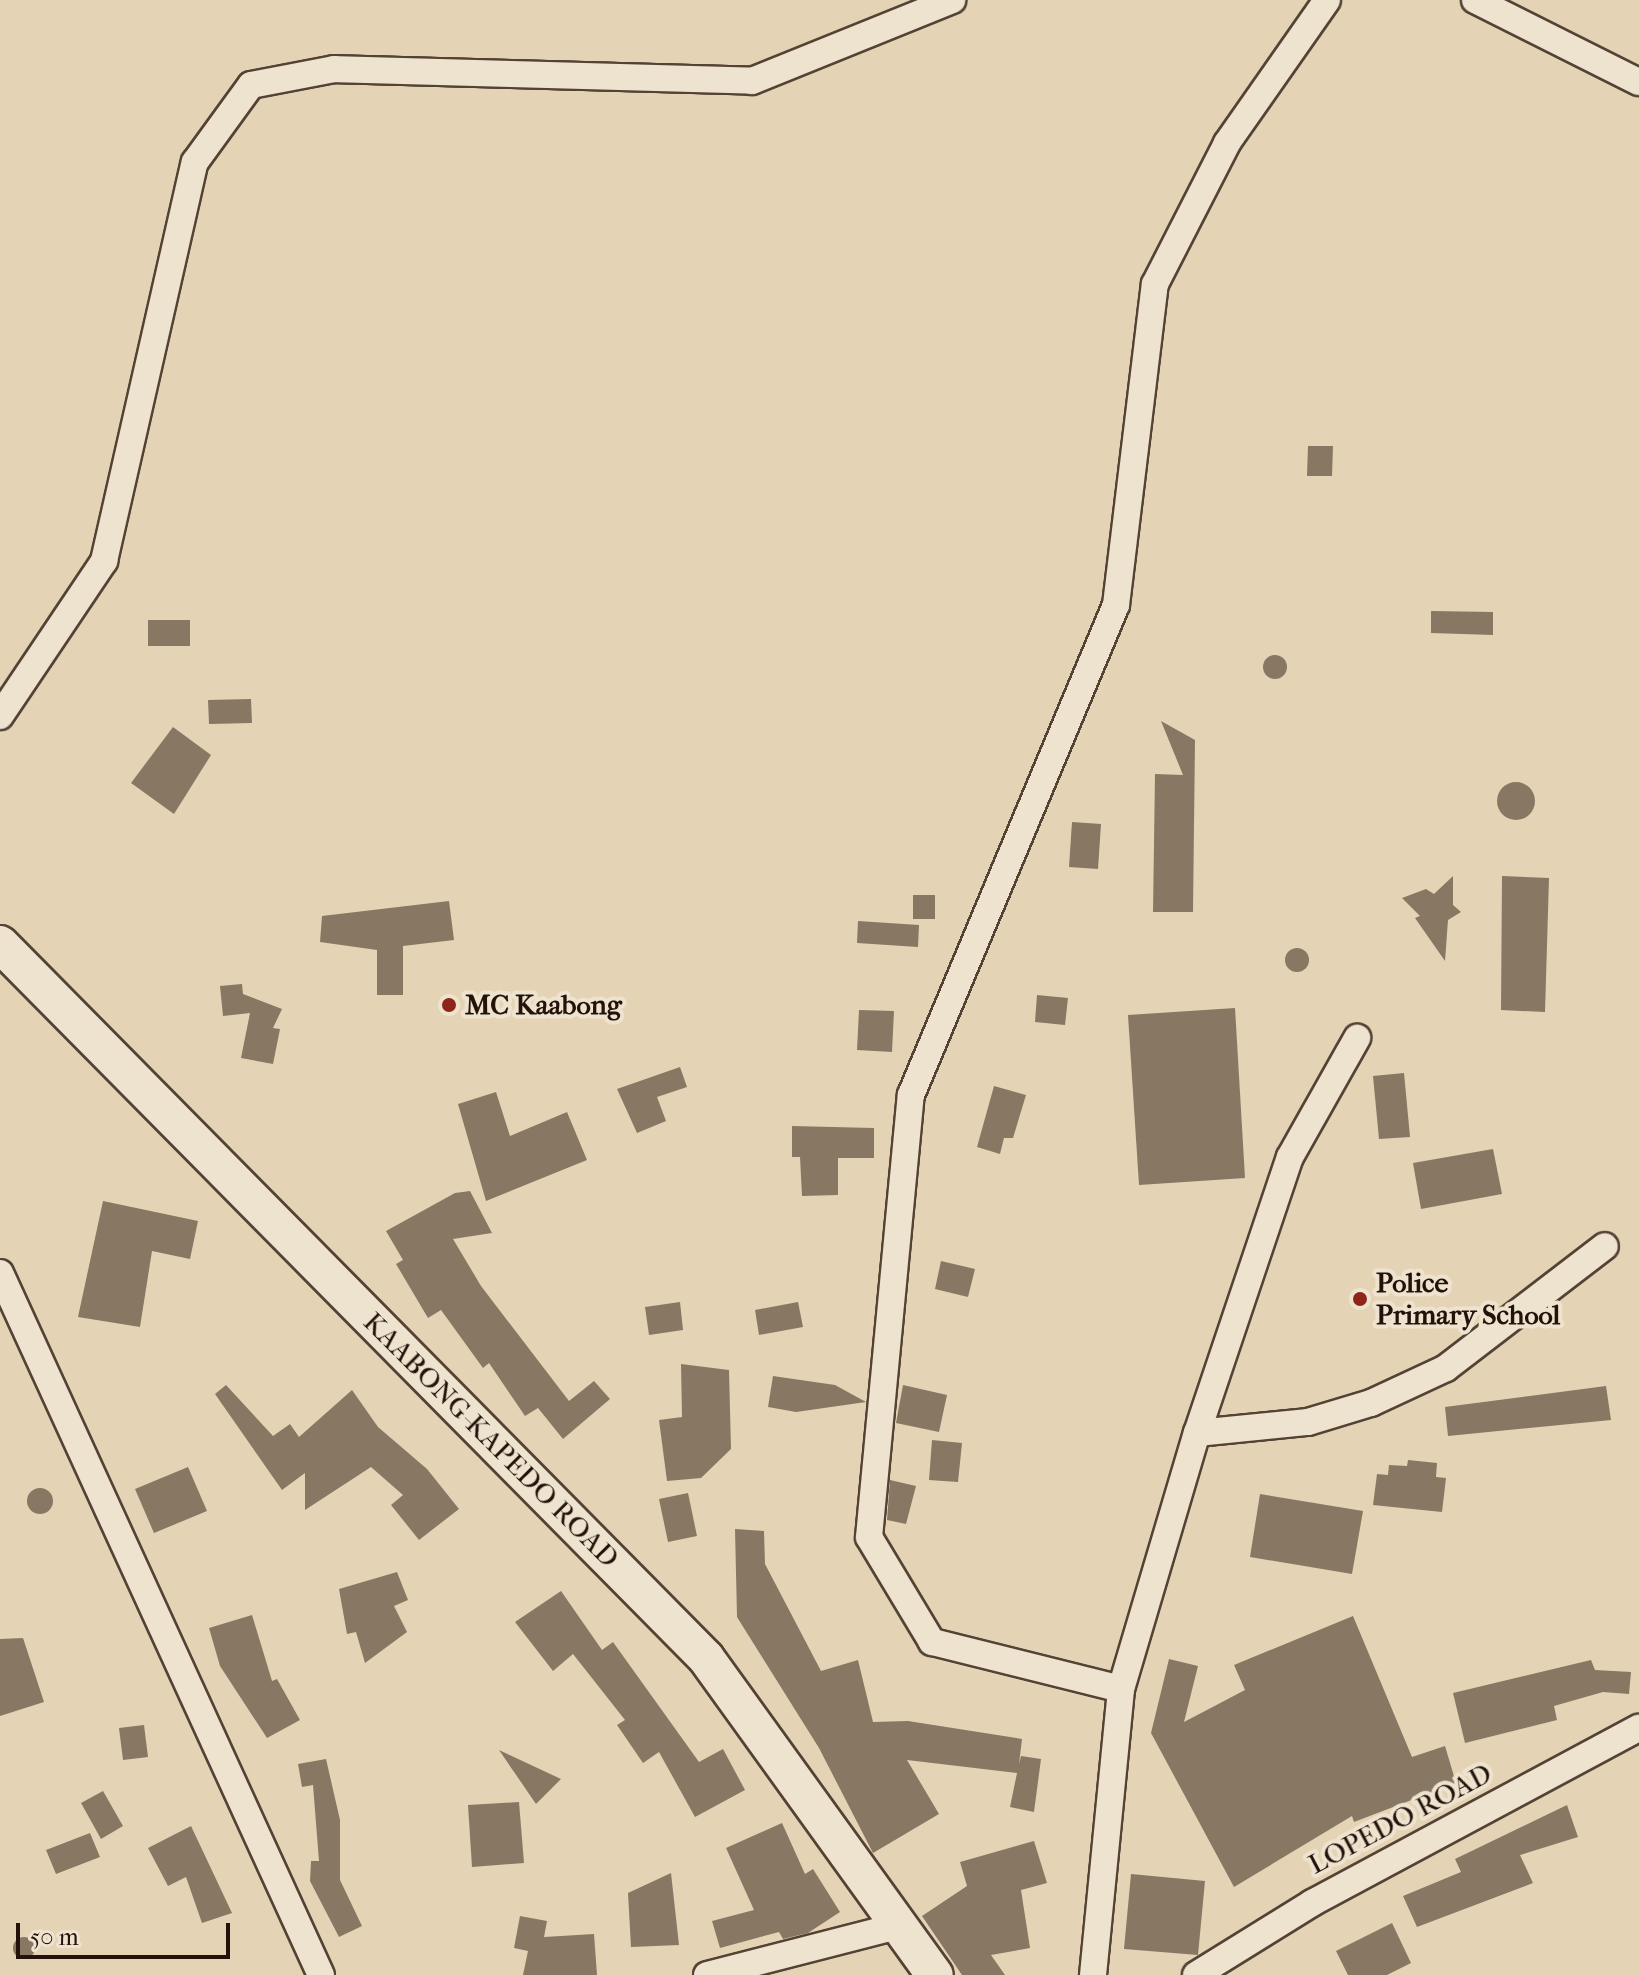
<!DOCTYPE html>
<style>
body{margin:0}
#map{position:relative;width:1639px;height:1975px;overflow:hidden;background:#e4d4b5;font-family:"IM FELL French Canon",serif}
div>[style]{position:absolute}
.building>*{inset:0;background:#887763}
.round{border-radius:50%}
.roads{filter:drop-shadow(2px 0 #544235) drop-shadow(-2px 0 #544235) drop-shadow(0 2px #544235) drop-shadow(0 -2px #544235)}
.minor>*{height:26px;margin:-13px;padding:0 13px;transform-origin:13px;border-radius:13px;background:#ede3cf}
.secondary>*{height:36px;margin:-18px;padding:0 18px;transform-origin:18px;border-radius:18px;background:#ede3cf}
.dots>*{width:22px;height:22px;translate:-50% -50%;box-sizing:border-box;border:4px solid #ede3cf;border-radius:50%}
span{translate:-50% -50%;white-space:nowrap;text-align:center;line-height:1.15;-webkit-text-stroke:8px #ede3cf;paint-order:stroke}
.poi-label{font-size:28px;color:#24120a;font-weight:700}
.left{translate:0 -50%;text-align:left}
.street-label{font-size:28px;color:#24120a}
.scale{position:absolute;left:16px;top:1923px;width:214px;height:36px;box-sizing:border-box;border:4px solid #24120a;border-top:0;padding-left:10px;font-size:24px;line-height:28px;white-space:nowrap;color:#24120a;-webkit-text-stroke:6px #ede3cf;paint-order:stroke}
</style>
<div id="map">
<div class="building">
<i style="clip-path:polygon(1308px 446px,1333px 446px,1332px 476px,1307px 476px)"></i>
<i style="clip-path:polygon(1431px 611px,1493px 612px,1493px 635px,1431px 633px)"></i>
<i style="clip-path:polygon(148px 620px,190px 620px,190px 646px,148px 646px)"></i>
<i class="round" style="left:1263px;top:655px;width:24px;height:24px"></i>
<i style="clip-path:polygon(251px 699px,252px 723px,209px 724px,208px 700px)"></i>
<i style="clip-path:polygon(1161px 721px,1195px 740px,1193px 912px,1153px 912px,1155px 774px,1183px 775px)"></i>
<i style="clip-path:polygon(173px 727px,211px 755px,174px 814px,131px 783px)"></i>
<i class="round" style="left:1497px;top:782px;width:38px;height:38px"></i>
<i style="clip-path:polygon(1072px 822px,1101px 824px,1098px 869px,1069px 867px)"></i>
<i style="clip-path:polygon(1453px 876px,1453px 905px,1461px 912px,1448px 920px,1445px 961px,1415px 918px,1420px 916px,1402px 898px,1426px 889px,1434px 894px)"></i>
<i style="clip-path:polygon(1502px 876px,1549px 878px,1545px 1012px,1501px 1010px)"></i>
<i style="clip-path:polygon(913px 895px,935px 895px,935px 919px,913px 919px)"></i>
<i style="clip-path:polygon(449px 901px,454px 940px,403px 946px,403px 995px,377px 995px,377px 950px,320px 942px,322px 916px)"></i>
<i style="clip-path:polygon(858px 921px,919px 925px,918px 947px,857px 943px)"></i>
<i class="round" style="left:1285px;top:948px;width:24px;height:24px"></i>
<i style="clip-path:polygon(242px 984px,243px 994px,282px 1009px,273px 1028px,280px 1029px,273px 1064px,241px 1058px,250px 1013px,223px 1016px,220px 986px)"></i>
<i style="clip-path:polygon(1037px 995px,1068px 998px,1065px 1025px,1035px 1022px)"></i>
<i style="clip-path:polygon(1235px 1008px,1245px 1178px,1139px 1185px,1128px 1015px)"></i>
<i style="clip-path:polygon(859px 1010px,894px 1011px,892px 1052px,857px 1050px)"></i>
<i style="clip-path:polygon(680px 1067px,687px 1087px,657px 1097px,666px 1121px,637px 1133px,617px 1089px)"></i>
<i style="clip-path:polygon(1404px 1073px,1410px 1137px,1379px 1139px,1373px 1076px)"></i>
<i style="clip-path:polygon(994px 1086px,1026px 1095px,1013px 1138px,1004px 1138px,1000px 1154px,977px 1147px)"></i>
<i style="clip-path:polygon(496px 1092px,510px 1136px,567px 1112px,587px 1160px,486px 1201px,458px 1104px)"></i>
<i style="clip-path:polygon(792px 1126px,874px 1128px,874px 1158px,838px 1158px,838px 1195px,802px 1196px,800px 1157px,792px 1157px)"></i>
<i style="clip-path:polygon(1493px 1149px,1502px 1194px,1421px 1209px,1413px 1163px)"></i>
<i style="clip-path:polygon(470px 1191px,492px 1233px,453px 1239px,481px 1286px,569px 1401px,594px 1381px,610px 1399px,563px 1439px,538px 1408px,525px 1416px,489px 1363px,483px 1368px,441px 1310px,428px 1318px,396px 1264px,403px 1260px,386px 1231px,455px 1193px)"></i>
<i style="clip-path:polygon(103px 1201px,198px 1221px,190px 1259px,152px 1251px,140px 1327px,78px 1317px)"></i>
<i style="clip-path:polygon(941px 1261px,975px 1269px,968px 1297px,935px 1289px)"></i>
<i style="clip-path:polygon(680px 1302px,683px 1330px,649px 1335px,645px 1307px)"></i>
<i style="clip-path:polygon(798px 1302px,803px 1327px,759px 1335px,755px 1310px)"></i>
<i style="clip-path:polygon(681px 1364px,729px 1370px,731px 1449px,701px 1478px,667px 1481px,659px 1420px,682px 1417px)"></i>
<i style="clip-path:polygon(773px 1376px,835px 1385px,866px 1402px,796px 1412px,768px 1407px)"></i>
<i style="clip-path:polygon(226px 1385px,273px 1436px,290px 1424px,299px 1437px,352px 1390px,378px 1427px,427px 1469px,459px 1509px,419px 1540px,391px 1505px,403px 1495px,371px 1467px,305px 1510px,305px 1473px,282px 1490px,215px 1394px)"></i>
<i style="clip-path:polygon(903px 1385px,947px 1395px,939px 1432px,896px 1423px)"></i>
<i style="clip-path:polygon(1606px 1386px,1611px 1420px,1448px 1436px,1445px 1407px)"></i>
<i style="clip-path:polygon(932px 1440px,962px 1443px,958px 1482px,929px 1480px)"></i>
<i style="clip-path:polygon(1408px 1460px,1437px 1463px,1436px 1477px,1446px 1478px,1442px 1512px,1373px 1505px,1377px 1474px,1388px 1475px,1389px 1465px,1407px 1466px)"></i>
<i style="clip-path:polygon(188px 1467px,207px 1511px,154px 1533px,135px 1489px)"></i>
<i style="clip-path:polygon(890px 1480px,916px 1486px,906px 1524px,887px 1520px)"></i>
<i class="round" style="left:27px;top:1488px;width:26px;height:26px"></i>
<i style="clip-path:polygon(688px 1493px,697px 1536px,668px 1542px,659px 1499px)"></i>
<i style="clip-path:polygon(1260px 1494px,1363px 1511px,1352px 1574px,1250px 1557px)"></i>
<i style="clip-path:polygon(735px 1529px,764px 1531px,765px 1564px,821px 1671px,858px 1660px,873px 1722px,908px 1721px,1022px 1739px,1019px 1764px,1021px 1756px,1041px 1759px,1034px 1812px,1010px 1807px,1017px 1773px,907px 1760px,939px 1814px,873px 1853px,819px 1748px,737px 1617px)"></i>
<i style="clip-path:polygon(397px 1572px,408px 1600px,394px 1606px,407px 1632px,365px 1663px,356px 1632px,347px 1634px,339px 1589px)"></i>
<i style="clip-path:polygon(561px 1591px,602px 1650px,613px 1642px,699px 1762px,723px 1749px,745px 1790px,695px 1817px,659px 1752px,643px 1763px,617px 1725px,625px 1720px,573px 1654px,553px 1671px,515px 1622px)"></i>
<i style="clip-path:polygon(252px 1615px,272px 1681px,277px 1679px,300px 1720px,267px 1738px,220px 1666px,209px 1628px)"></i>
<i style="clip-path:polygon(1353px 1616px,1412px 1757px,1445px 1746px,1456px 1783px,1354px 1822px,1352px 1816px,1234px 1887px,1151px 1733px,1169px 1659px,1198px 1666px,1184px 1722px,1245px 1690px,1234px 1665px)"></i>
<i style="clip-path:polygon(23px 1638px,44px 1702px,0 1716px,0 1639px)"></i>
<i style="clip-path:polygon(1591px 1660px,1595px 1670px,1631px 1672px,1629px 1694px,1603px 1692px,1554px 1706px,1557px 1720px,1465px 1743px,1453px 1693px)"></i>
<i style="clip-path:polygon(144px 1725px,148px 1757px,123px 1760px,119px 1728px)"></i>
<i style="clip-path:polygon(499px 1750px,561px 1779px,536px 1804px)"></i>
<i style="clip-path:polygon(326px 1759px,340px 1820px,340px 1880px,362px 1926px,339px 1937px,310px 1881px,311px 1861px,319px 1861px,313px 1785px,302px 1787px,298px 1764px)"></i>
<i style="clip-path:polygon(103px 1791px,123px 1826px,101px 1839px,81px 1803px)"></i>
<i style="clip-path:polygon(519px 1802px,524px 1863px,472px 1867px,468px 1805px)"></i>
<i style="clip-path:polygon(1567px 1805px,1578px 1837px,1520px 1855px,1533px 1883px,1417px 1927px,1403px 1896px,1461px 1872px,1455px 1859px)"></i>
<i style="clip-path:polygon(782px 1823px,805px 1874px,813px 1869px,840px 1912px,808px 1933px,783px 1939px,779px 1932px,720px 1948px,712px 1921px,754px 1910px,726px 1848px)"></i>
<i style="clip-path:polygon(191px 1826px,232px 1913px,202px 1923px,186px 1877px,168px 1886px,148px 1848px)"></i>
<i style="clip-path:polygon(90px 1833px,100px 1857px,56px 1874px,46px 1850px)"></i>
<i style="clip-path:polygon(1034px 1841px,1047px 1883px,1021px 1890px,1030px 1948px,991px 1955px,1005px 1975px,962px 1975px,922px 1916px,967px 1886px,960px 1862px)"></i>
<i style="clip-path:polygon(671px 1873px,679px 1945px,631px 1947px,628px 1893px)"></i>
<i style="clip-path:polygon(1131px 1874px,1205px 1881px,1198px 1955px,1124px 1949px)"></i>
<i style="clip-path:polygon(520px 1916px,547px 1921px,544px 1937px,594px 1934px,597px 1975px,523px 1975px,528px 1951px,514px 1948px)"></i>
<i style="clip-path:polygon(1392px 1923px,1411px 1963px,1387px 1975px,1348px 1975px,1336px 1951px)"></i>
<i class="round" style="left:13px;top:1937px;width:22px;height:22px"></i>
</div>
<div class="roads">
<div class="minor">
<i style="left:1475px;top:0;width:183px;rotate:26.6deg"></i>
<i style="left:0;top:716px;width:187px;rotate:-56.1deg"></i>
<i style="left:104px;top:561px;width:409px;rotate:-77.2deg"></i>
<i style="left:195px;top:162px;width:95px;rotate:-54deg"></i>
<i style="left:251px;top:85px;width:85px;rotate:-10.9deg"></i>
<i style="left:334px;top:69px;width:418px;rotate:1.6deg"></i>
<i style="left:752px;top:81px;width:216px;rotate:-22deg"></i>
<i style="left:0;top:1273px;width:772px;rotate:65.43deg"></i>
<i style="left:1197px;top:1433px;width:112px;rotate:-5.7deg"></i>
<i style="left:1308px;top:1422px;width:66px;rotate:-16.8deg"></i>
<i style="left:1371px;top:1403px;width:83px;rotate:-25deg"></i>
<i style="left:1446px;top:1368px;width:200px;rotate:-37.5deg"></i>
<i style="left:1121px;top:1689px;width:195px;rotate:-166deg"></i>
<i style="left:932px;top:1642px;width:122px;rotate:-121deg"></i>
<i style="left:869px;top:1537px;width:444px;rotate:-84.6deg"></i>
<i style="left:911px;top:1095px;width:531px;rotate:-67.3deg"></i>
<i style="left:1116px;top:605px;width:323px;rotate:-83.1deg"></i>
<i style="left:1155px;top:284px;width:158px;rotate:-62.9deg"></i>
<i style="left:1227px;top:143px;width:174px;rotate:-55deg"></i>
<i style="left:707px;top:1975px;width:201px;rotate:-14.4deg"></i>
<i style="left:1093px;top:1975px;width:287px;rotate:-84.4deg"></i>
<i style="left:1121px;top:1689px;width:267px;rotate:-73.5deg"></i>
<i style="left:1197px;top:1433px;width:291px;rotate:-71.4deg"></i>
<i style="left:1290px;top:1157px;width:137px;rotate:-60.6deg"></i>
<i style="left:1196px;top:1975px;width:137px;rotate:-31.8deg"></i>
<i style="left:1312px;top:1903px;width:371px;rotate:-28.2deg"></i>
</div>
<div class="secondary">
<i style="left:0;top:944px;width:1004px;rotate:45.32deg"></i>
<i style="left:706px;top:1658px;width:391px;rotate:54.2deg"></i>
</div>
</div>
<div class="dots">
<i style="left:449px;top:1005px;background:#8f2418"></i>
<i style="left:1360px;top:1299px;background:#8f2418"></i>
</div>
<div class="poi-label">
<span class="left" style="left:465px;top:1005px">MC Kaabong</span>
<span class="left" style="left:1376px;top:1299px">Police<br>Primary School</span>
</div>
<div class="street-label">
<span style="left:491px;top:1440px;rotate:45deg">KAABONG-KAPEDO ROAD</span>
<span style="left:1400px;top:1819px;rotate:-28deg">LOPEDO ROAD</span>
</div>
<div class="scale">50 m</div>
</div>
